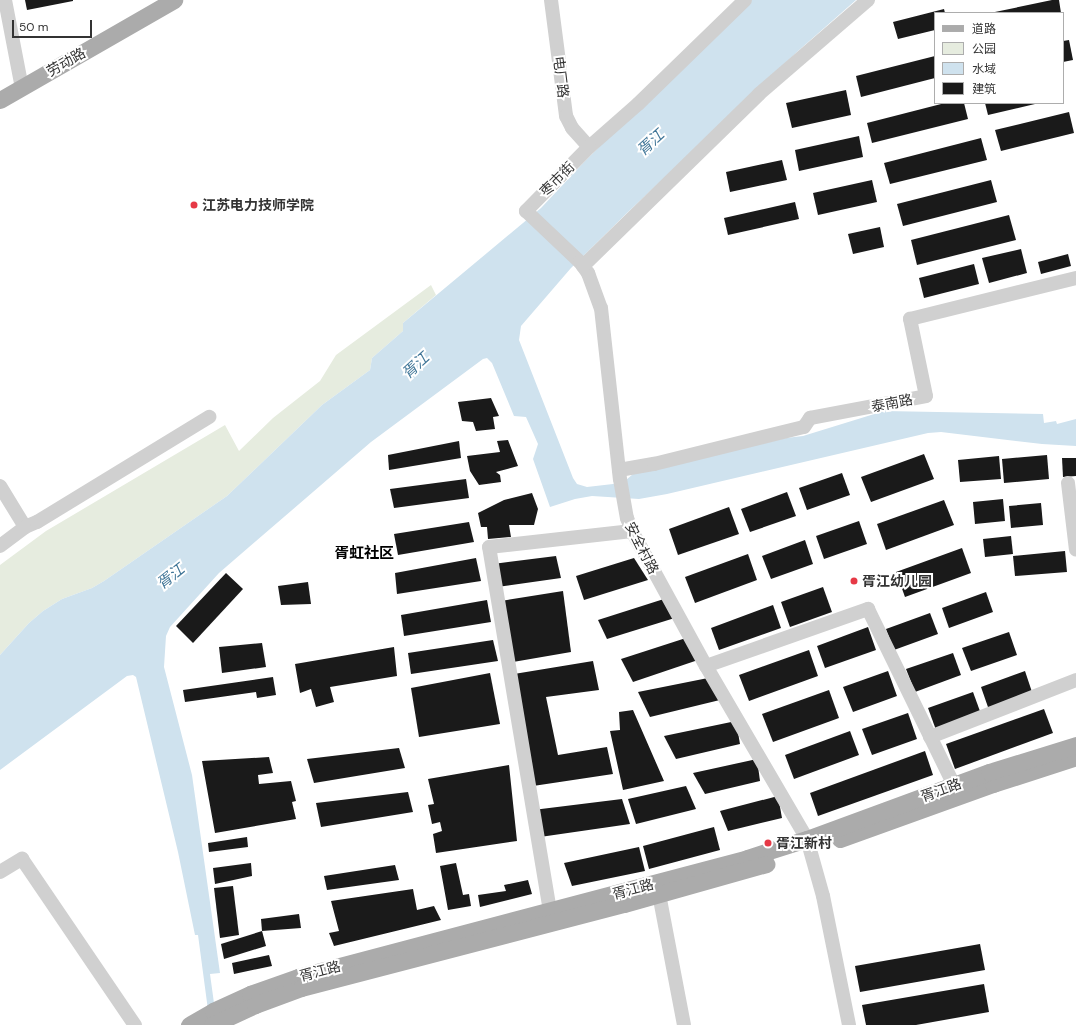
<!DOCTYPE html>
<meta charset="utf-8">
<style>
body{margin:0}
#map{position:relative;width:1076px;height:1025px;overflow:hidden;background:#fff;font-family:"DM Sans","Noto Sans SC",sans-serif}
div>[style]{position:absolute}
.green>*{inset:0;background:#e6ecdf}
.water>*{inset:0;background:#cfe2ee}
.building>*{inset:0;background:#1a1a1a}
.minor>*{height:14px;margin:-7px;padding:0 7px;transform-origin:7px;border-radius:7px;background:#d0d0d0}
.major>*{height:17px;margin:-8.5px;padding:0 8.5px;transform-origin:8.5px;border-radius:8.5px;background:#ababab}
.dots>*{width:11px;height:11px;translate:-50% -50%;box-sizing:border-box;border:2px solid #fff;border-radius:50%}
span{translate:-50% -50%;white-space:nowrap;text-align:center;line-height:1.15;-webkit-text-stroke:4px #fff;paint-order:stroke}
.street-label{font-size:14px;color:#333}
.poi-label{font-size:14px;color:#333;font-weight:700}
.left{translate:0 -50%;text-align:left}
.water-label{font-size:15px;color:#3f7597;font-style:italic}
.neighbourhood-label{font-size:15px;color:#000;font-weight:700}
.legend{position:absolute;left:934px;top:12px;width:130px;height:92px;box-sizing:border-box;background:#fff;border:1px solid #adadad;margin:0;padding:5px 7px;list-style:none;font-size:12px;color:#333}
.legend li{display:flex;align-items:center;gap:8px;height:20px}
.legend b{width:20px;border:1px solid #adadad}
.scale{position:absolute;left:12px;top:20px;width:80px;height:18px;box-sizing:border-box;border:2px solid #333;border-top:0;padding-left:5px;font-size:12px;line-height:14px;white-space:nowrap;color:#333;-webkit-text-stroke:3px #fff;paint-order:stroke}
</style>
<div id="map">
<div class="green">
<i style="clip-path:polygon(431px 285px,436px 295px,403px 323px,403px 331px,372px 358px,370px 370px,322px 405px,227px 496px,104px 581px,92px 588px,62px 599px,43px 611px,29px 623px,0 655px,0 565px,46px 531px,225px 425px,239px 451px,273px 418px,320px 381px,336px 355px)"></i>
</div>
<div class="water">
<i style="clip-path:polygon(752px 0,856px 0,798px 51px,628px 212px,571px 268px,521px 326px,519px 340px,573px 478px,577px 484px,587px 487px,613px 484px,626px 480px,633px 474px,786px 438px,803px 436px,884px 411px,1043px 414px,1044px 423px,1056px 421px,1057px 424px,1076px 419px,1076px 446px,1042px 444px,941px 432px,928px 433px,667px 494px,639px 499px,592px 496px,575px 499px,550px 507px,533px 459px,538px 444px,526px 417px,514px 416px,492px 363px,487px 358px,483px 359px,371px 442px,219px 573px,170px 627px,166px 636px,164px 667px,192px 775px,220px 973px,210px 974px,217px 1025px,210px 1025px,198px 935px,195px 935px,178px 852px,136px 677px,133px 675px,127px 676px,0 770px,0 655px,29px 623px,43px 611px,62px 599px,92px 588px,104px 581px,227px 496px,322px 405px,370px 370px,372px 358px,403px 331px,403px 323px,541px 208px,586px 160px,728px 19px)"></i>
</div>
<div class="building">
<i style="clip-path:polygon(25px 0,73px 0,73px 1px,27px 10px)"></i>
<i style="clip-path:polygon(1052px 0,1059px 0,1061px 13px,990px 13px)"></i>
<i style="clip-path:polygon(944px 9px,945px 13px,935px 13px,935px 30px,898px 39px,893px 22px)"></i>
<i style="clip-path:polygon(1069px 40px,1073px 60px,1063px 62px,1063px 41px)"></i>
<i style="clip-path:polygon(935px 56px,935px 78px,861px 97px,856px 76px)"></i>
<i style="clip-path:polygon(846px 90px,851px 115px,792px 128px,786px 103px)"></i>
<i style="clip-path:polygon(945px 103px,964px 103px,968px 119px,872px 143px,867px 123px)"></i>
<i style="clip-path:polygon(985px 103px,1035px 103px,1035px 104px,988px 115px)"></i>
<i style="clip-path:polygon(1069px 112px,1074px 133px,1001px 151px,995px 130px)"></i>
<i style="clip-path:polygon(859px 136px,863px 157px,799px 171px,795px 150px)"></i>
<i style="clip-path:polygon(981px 138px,987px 160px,890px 184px,884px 163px)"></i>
<i style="clip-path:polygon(782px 160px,787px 180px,730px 192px,726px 172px)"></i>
<i style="clip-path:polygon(872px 180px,877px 202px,818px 215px,813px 193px)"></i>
<i style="clip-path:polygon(991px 180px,997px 202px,903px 226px,897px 204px)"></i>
<i style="clip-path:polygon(795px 202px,799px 219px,728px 235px,724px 218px)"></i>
<i style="clip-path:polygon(1009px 215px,1016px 240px,917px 265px,911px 240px)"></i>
<i style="clip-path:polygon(880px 227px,884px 247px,853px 254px,848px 234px)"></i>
<i style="clip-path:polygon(1021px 249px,1027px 273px,989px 283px,982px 258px)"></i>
<i style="clip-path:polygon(1068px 254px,1071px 266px,1041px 274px,1038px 262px)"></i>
<i style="clip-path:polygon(974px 264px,979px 284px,924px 298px,919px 278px)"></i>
<i style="clip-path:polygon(491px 398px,499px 416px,493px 417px,495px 429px,476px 431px,473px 422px,462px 421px,458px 402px)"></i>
<i style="clip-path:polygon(508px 440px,518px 466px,496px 472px,500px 475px,501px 482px,479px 485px,470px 471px,467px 456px,500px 452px,497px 441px)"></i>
<i style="clip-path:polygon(459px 441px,461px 458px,389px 470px,388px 455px)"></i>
<i style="clip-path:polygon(924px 454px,934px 479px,871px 502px,861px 477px)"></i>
<i style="clip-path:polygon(1047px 455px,1049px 479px,1004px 483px,1002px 459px)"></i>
<i style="clip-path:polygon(999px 456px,1001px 479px,960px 482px,958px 460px)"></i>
<i style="clip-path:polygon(1062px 458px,1076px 458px,1076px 476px,1063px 477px)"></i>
<i style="clip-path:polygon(842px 473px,850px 495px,807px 510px,799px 488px)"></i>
<i style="clip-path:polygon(466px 479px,469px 498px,394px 508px,390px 489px)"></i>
<i style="clip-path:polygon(787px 492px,796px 516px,750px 532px,741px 509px)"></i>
<i style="clip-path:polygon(532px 493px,538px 509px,534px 525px,509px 525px,511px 537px,488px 539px,487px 527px,481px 527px,478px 513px,504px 500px)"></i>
<i style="clip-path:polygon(1003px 499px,1005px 521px,975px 524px,973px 502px)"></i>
<i style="clip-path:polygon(944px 500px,954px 525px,886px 550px,877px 524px)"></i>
<i style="clip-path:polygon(1041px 503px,1043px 525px,1011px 528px,1009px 506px)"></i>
<i style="clip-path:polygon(729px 507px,739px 534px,678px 555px,669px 529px)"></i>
<i style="clip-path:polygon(859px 521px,867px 544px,824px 559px,816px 536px)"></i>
<i style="clip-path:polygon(469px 522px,474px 542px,398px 555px,394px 534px)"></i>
<i style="clip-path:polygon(1011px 536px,1013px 554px,985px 557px,983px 539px)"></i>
<i style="clip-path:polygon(805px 540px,813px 564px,771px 579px,762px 556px)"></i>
<i style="clip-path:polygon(962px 548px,971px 573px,905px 597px,896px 572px)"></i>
<i style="clip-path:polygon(1065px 551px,1067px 572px,1015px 576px,1013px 556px)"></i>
<i style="clip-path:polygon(748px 554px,757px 580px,695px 603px,685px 577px)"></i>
<i style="clip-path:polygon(556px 556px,561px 578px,497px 587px,493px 564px)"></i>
<i style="clip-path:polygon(476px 558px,481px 581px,397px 594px,395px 573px)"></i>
<i style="clip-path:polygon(634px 558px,648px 580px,584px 600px,576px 576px)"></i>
<i style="clip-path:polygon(226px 573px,243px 589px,193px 643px,176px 626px)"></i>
<i style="clip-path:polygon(308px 582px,311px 604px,281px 605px,278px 586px)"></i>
<i style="clip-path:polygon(823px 587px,832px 612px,790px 627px,781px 602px)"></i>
<i style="clip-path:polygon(563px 591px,571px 652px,513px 662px,501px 601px)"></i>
<i style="clip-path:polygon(986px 592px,993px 612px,949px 628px,942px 608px)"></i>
<i style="clip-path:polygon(667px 598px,678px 617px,607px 639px,598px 620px)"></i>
<i style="clip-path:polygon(487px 600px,491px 622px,404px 636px,401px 615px)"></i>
<i style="clip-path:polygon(773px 605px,781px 628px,719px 650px,711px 628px)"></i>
<i style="clip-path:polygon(930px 613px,938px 634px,894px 650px,886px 629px)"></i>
<i style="clip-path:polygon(868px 627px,876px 650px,825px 668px,817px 646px)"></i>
<i style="clip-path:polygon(1009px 632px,1017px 655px,971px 671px,962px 648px)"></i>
<i style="clip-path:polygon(689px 637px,701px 659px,633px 682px,621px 659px)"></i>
<i style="clip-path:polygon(493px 640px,498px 661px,411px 674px,408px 653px)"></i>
<i style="clip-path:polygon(262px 643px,266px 667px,222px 673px,219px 647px)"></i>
<i style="clip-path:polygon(394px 647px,397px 676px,330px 687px,334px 702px,316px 707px,311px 689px,300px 693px,295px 664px)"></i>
<i style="clip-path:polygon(809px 650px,818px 676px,749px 701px,739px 675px)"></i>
<i style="clip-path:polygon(953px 653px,961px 675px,915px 692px,906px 669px)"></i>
<i style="clip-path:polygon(593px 661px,599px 690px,546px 697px,558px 755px,607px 747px,613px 774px,533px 786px,514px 674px)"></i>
<i style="clip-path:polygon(888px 671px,897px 696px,853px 712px,843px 687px)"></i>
<i style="clip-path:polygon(1025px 671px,1033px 695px,989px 710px,981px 687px)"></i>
<i style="clip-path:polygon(490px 673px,500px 724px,419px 737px,411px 688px)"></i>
<i style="clip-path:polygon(273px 677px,276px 695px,257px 698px,256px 692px,185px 702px,183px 690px)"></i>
<i style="clip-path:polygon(713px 677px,724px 699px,650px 717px,638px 692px)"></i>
<i style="clip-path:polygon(829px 690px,839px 718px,773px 742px,762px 714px)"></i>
<i style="clip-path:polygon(973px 692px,981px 714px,936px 730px,928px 708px)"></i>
<i style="clip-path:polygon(1044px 709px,1053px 733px,955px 769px,946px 744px)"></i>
<i style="clip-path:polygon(633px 710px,664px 781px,623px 790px,610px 731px,620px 730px,619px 712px)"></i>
<i style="clip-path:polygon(908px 713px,917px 739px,872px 755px,862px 729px)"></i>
<i style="clip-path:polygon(736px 721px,740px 744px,676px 759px,664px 736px)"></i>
<i style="clip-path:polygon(850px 731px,859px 755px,794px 779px,785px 755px)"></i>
<i style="clip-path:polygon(399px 748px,405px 768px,314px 783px,307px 759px)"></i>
<i style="clip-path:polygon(925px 751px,933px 775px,818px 816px,810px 793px)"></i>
<i style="clip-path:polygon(269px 757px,273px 773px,258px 775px,259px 784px,291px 781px,296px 801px,292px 802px,296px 819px,215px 833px,202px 761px)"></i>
<i style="clip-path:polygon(757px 759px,760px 781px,705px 794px,693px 773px)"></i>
<i style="clip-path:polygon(509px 765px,517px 841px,436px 853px,433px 834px,442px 831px,440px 822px,432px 824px,428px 805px,434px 804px,428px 779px)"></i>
<i style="clip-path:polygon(686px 786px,696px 809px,636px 824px,628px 799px)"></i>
<i style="clip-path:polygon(408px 792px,413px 812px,321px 827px,316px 803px)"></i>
<i style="clip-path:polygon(778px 796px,782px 818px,728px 831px,720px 811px)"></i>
<i style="clip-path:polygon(622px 799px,630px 824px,540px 837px,533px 810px)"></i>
<i style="clip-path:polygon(714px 827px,720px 850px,649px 869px,643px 846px)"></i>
<i style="clip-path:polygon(247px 837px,248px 847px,209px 852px,208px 843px)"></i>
<i style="clip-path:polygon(639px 847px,645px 871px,572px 886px,564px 863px)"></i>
<i style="clip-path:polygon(251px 863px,252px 876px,215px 884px,213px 868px)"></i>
<i style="clip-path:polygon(456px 863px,463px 895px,469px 894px,471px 906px,448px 910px,440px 866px)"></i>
<i style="clip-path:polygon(395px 865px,399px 880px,327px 890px,324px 876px)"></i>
<i style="clip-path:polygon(528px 880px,532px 894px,480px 907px,478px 895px,506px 891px,504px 885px)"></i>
<i style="clip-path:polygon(233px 886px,239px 935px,220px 938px,214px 888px)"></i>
<i style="clip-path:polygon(413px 889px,417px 910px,434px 906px,441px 920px,334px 946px,329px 933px,339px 931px,331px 901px)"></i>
<i style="clip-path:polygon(299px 914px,301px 928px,262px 931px,261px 919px)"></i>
<i style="clip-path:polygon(262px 931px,266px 946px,224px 959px,221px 944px)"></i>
<i style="clip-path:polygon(980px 944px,985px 970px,860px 992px,855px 966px)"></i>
<i style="clip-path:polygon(269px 955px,272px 966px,234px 974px,232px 963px)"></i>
<i style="clip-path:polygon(984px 984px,989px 1012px,916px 1025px,866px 1025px,862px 1005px)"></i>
</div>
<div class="minor">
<i style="left:5px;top:0;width:90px;rotate:79.1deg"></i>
<i style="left:551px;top:0;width:117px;rotate:82.6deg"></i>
<i style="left:566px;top:116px;width:13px;rotate:63deg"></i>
<i style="left:572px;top:128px;width:25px;rotate:48deg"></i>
<i style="left:745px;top:0;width:149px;rotate:135.8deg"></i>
<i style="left:638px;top:104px;width:65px;rotate:138.7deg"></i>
<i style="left:589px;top:147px;width:90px;rotate:134.5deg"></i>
<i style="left:526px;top:211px;width:74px;rotate:43.4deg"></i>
<i style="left:580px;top:262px;width:14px;rotate:54deg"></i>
<i style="left:588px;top:273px;width:37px;rotate:70deg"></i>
<i style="left:601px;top:308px;width:172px;rotate:83.7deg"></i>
<i style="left:620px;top:479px;width:40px;rotate:80deg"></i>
<i style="left:627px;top:518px;width:14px;rotate:69deg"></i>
<i style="left:632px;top:531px;width:154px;rotate:61.3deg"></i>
<i style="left:706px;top:666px;width:200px;rotate:59.7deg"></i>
<i style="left:807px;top:839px;width:59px;rotate:74.3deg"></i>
<i style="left:823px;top:896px;width:132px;rotate:78.6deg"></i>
<i style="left:583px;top:266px;width:246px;rotate:-44.3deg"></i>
<i style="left:759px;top:94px;width:144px;rotate:-40.8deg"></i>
<i style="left:619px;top:470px;width:36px;rotate:-10deg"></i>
<i style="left:654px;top:464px;width:154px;rotate:-13.9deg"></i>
<i style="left:804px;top:427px;width:11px;rotate:-56deg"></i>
<i style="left:810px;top:418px;width:118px;rotate:-10.7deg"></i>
<i style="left:926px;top:396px;width:79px;rotate:-101.7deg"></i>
<i style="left:910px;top:319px;width:171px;rotate:-13.9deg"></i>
<i style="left:1068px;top:483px;width:67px;rotate:83.2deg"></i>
<i style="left:0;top:486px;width:48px;rotate:58.6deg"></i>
<i style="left:0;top:546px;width:31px;rotate:-37deg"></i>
<i style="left:25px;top:527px;width:13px;rotate:-23deg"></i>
<i style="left:37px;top:522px;width:202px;rotate:-31.4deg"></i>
<i style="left:706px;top:666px;width:172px;rotate:-19.4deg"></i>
<i style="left:868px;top:609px;width:196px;rotate:64deg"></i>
<i style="left:930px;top:737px;width:157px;rotate:-21.3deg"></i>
<i style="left:0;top:872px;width:26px;rotate:-31deg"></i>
<i style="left:22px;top:859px;width:201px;rotate:55.8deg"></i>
<i style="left:659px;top:894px;width:133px;rotate:79.2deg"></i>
<i style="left:550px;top:911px;width:369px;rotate:-99.5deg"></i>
<i style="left:489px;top:547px;width:144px;rotate:-6.4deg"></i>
</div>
<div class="major">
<i style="left:0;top:100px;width:201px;rotate:-29.9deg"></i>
<i style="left:840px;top:839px;width:163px;rotate:-19.8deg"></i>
<i style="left:993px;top:784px;width:87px;rotate:-18deg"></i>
<i style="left:189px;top:1025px;width:28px;rotate:-30deg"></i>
<i style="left:213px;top:1011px;width:41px;rotate:-24.7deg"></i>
<i style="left:250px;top:994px;width:51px;rotate:-19.5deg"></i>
<i style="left:298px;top:977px;width:465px;rotate:-14.8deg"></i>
<i style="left:747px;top:858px;width:63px;rotate:-17.6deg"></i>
<i style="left:807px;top:839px;width:194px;rotate:-20.2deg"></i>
<i style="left:989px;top:772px;width:91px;rotate:-17.2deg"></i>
<i style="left:212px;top:1025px;width:47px;rotate:-24.9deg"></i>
<i style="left:255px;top:1005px;width:49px;rotate:-20.3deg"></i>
<i style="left:301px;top:988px;width:334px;rotate:-14.6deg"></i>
<i style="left:624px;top:904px;width:148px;rotate:-15.7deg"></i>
</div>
<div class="dots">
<i style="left:194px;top:205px;background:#e63946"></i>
<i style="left:854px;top:581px;background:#e63946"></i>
<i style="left:768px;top:843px;background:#e63946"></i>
</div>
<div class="street-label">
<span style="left:66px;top:62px;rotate:-30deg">劳动路</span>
<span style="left:561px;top:77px;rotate:83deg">电厂路</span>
<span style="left:557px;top:179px;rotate:-45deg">枣市街</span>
<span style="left:892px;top:403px;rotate:-11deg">泰南路</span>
<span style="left:642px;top:548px;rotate:63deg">安全村路</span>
<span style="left:941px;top:790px;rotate:-20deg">胥江路</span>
<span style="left:633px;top:889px;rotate:-15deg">胥江路</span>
<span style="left:320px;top:971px;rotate:-15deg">胥江路</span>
</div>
<div class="poi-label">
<span class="left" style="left:202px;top:205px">江苏电力技师学院</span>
<span class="left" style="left:862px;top:581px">胥江幼儿园</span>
<span class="left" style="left:776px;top:843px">胥江新村</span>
</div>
<div class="water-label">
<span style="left:651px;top:143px;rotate:-43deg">胥江</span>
<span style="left:416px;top:366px;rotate:-43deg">胥江</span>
<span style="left:171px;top:577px;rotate:-39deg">胥江</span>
</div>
<div class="neighbourhood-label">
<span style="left:364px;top:554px">胥虹社区</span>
</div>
<ul class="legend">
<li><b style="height:5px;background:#ababab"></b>道路</li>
<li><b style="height:11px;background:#e6ecdf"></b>公园</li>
<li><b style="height:11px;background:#cfe2ee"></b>水域</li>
<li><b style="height:11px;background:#1a1a1a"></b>建筑</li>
</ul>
<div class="scale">50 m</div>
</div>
